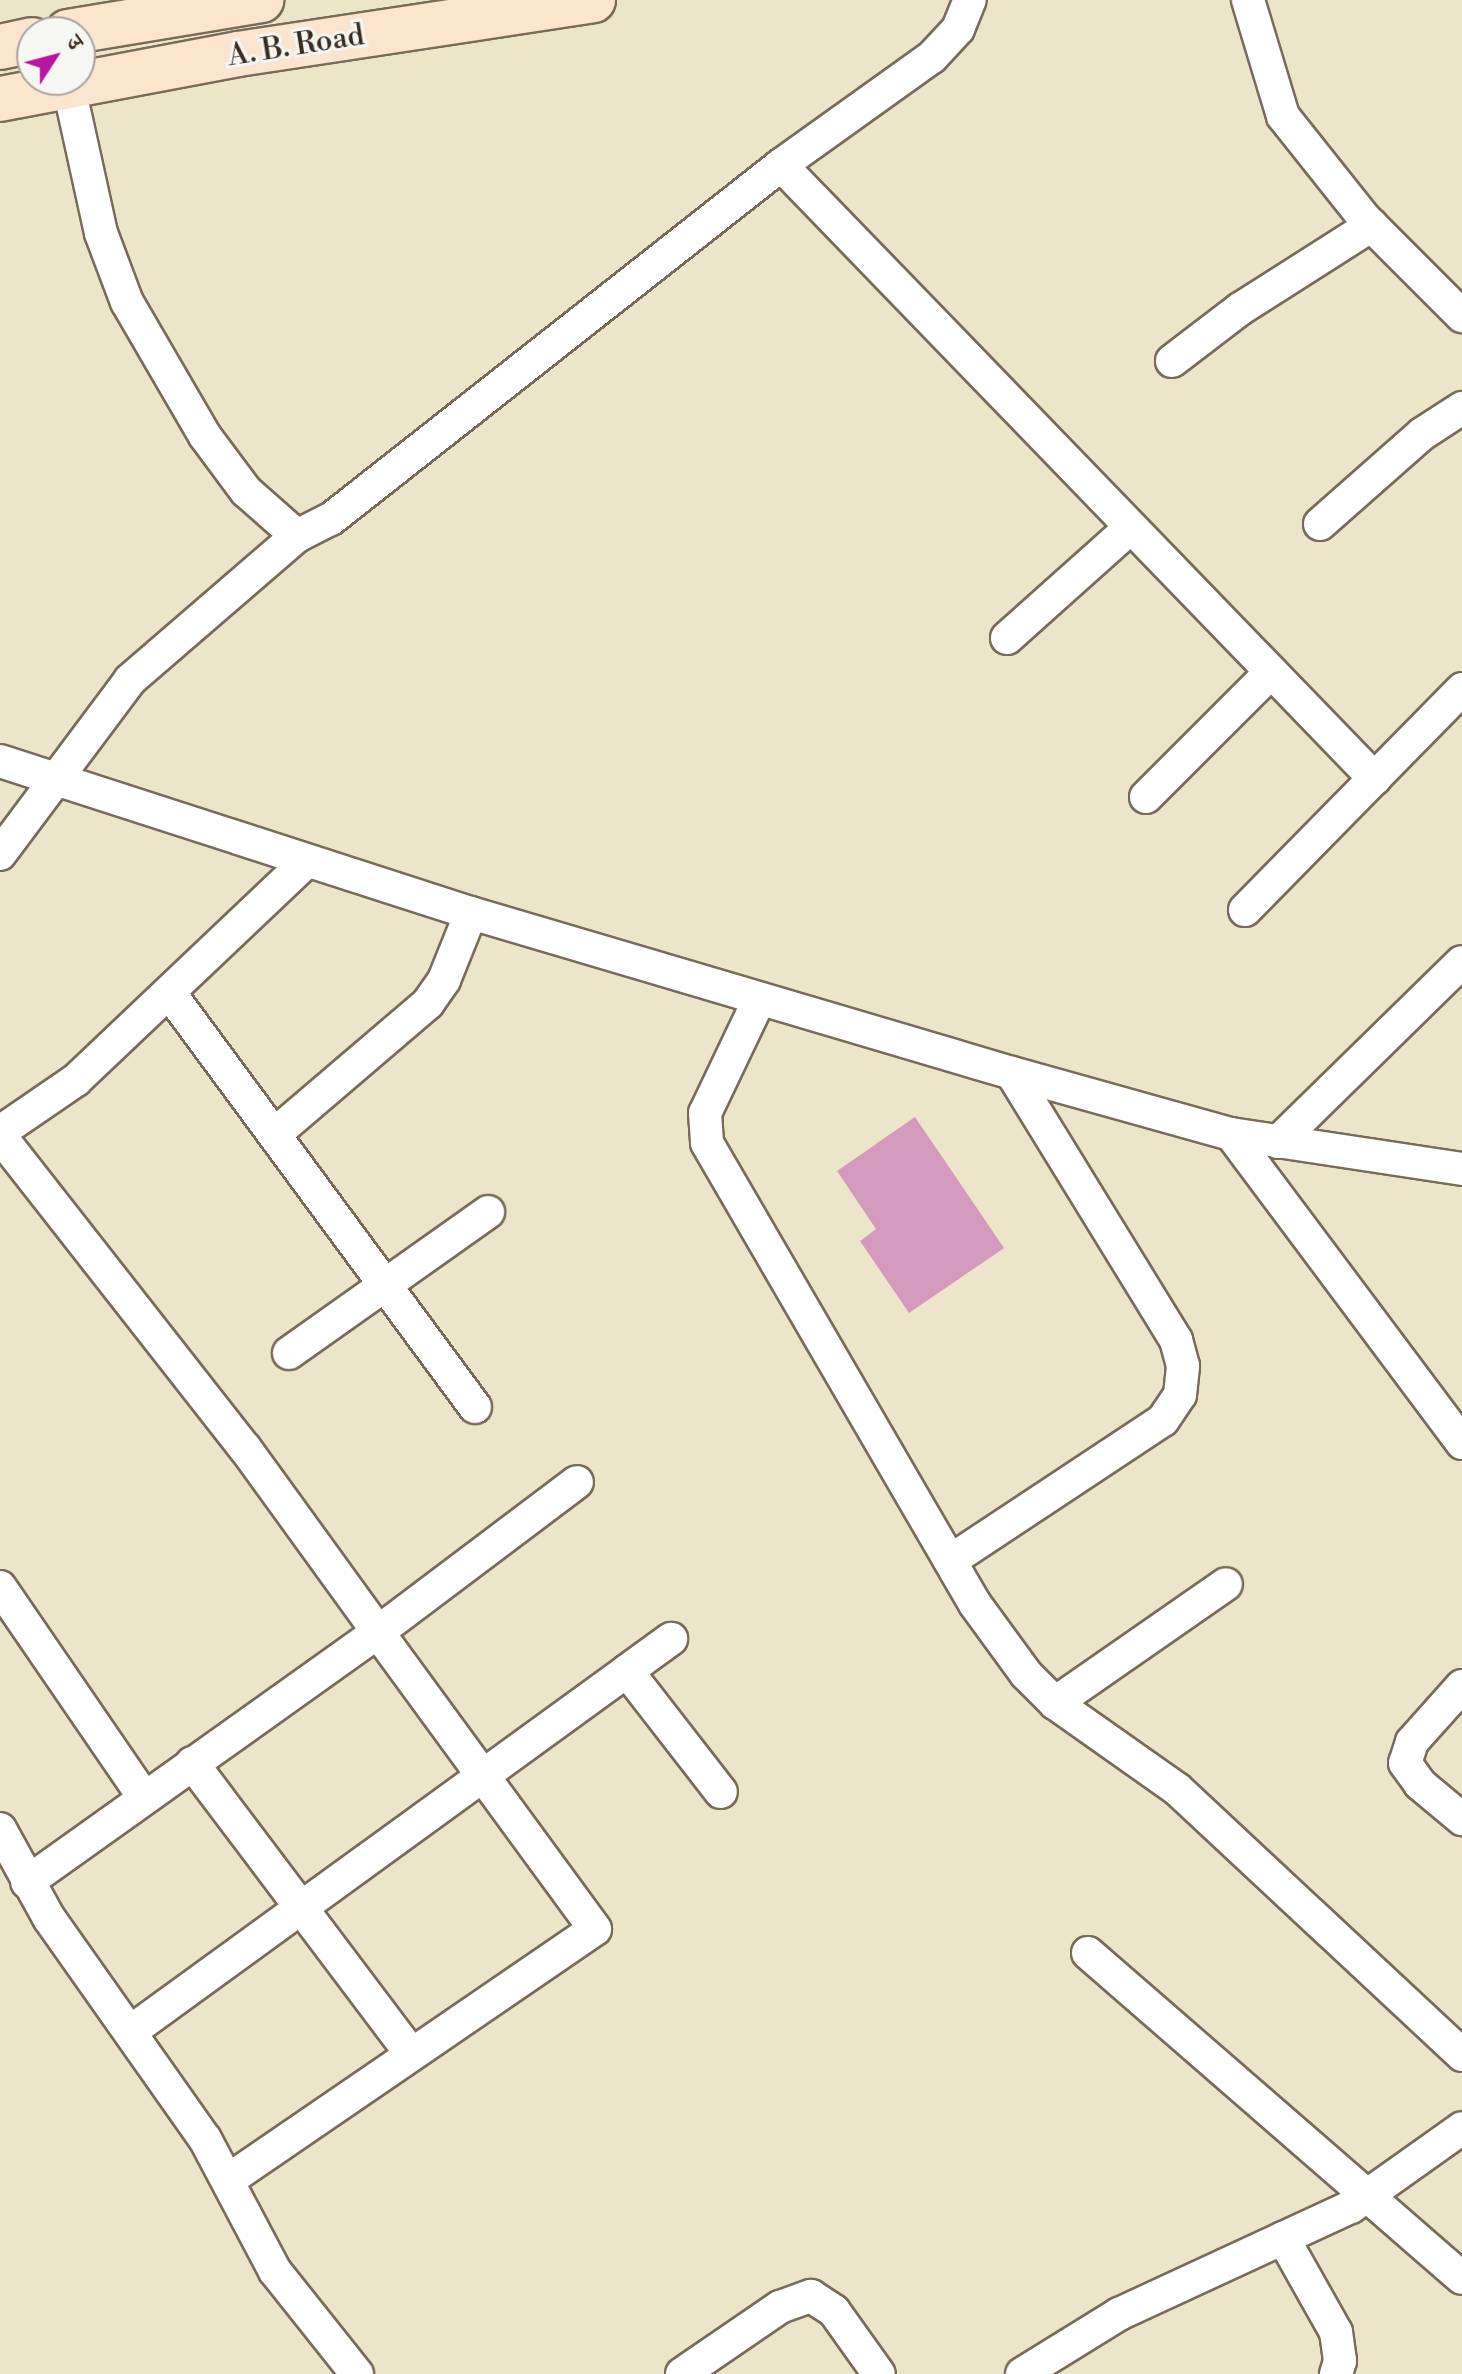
<!DOCTYPE html>
<meta charset="utf-8">
<style>
body{margin:0}
#map{position:relative;width:1462px;height:2374px;overflow:hidden;background:#ede5c9;font-family:"Libre Bodoni","Noto Serif Devanagari",serif}
div>[style]{position:absolute}
.building>*{inset:0;background:#d39abe}
.roads{filter:drop-shadow(2px 0 #796b5a) drop-shadow(-2px 0 #796b5a) drop-shadow(0 2px #796b5a) drop-shadow(0 -2px #796b5a)}
.street>*{height:32px;margin:-16px;padding:0 16px;transform-origin:16px;border-radius:16px;background:#fff}
.secondary>*{height:44px;margin:-22px;padding:0 22px;transform-origin:22px;border-radius:22px;background:#fbe5cf}
span{translate:-50% -50%;white-space:nowrap;text-align:center;line-height:1.15;-webkit-text-stroke:6px #f6f6f2;paint-order:stroke}
.street-label{font-size:30px;color:#3b2a1e}
.north{position:absolute;left:16px;top:16px;width:80px;height:80px;box-sizing:border-box;background:#f6f6f2;border:2px solid #aba49d;border-radius:50%;rotate:54deg;font-size:22px;font-weight:700;line-height:32px;text-align:center;color:#3b2a1e}
.north::after{content:'';display:block;margin:auto;width:28px;height:36px;background:#b5179e;clip-path:polygon(50% 0,100% 100%,50% 72%,0 100%)}
</style>
<div id="map">
<div class="building">
<i style="clip-path:polygon(915px 1117px,1004px 1248px,909px 1313px,860px 1241px,876px 1229px,837px 1171px)"></i>
</div>
<div class="roads">
<div class="street">
<i style="left:1248px;top:0;width:121px;rotate:73.2deg"></i>
<i style="left:1283px;top:116px;width:130px;rotate:51.5deg"></i>
<i style="left:1364px;top:218px;width:139px;rotate:45deg"></i>
<i style="left:68px;top:83px;width:154px;rotate:77.6deg"></i>
<i style="left:101px;top:233px;width:74px;rotate:69.4deg"></i>
<i style="left:127px;top:302px;width:155px;rotate:59.8deg"></i>
<i style="left:205px;top:436px;width:69px;rotate:53.3deg"></i>
<i style="left:246px;top:491px;width:68px;rotate:41.4deg"></i>
<i style="left:297px;top:536px;width:38px;rotate:-27deg"></i>
<i style="left:331px;top:519px;width:573px;rotate:-38.19deg"></i>
<i style="left:781px;top:165px;width:186px;rotate:-35.6deg"></i>
<i style="left:932px;top:57px;width:38px;rotate:-47deg"></i>
<i style="left:958px;top:29px;width:31px;rotate:-68deg"></i>
<i style="left:781px;top:165px;width:854px;rotate:45.95deg"></i>
<i style="left:1172px;top:361px;width:86px;rotate:-37.4deg"></i>
<i style="left:1240px;top:309px;width:156px;rotate:-32.5deg"></i>
<i style="left:1320px;top:524px;width:136px;rotate:-41.4deg"></i>
<i style="left:1422px;top:434px;width:48px;rotate:-33deg"></i>
<i style="left:1007px;top:638px;width:166px;rotate:-41.8deg"></i>
<i style="left:0;top:761px;width:495px;rotate:17.9deg"></i>
<i style="left:471px;top:913px;width:564px;rotate:16.48deg"></i>
<i style="left:1012px;top:1073px;width:227px;rotate:15.6deg"></i>
<i style="left:1231px;top:1134px;width:234px;rotate:8.6deg"></i>
<i style="left:1146px;top:797px;width:177px;rotate:-45deg"></i>
<i style="left:0;top:854px;width:217px;rotate:-53.2deg"></i>
<i style="left:130px;top:680px;width:221px;rotate:-40.8deg"></i>
<i style="left:1245px;top:910px;width:310px;rotate:-45.5deg"></i>
<i style="left:171px;top:995px;width:512px;rotate:53.58deg"></i>
<i style="left:759px;top:1000px;width:125px;rotate:115.5deg"></i>
<i style="left:705px;top:1113px;width:30px;rotate:86deg"></i>
<i style="left:707px;top:1143px;width:533px;rotate:59.83deg"></i>
<i style="left:975px;top:1604px;width:87px;rotate:53.9deg"></i>
<i style="left:1026px;top:1674px;width:41px;rotate:45deg"></i>
<i style="left:1055px;top:1703px;width:149px;rotate:35.2deg"></i>
<i style="left:1177px;top:1789px;width:390px;rotate:43deg"></i>
<i style="left:0;top:1132px;width:92px;rotate:-34.4deg"></i>
<i style="left:76px;top:1080px;width:318px;rotate:-43.5deg"></i>
<i style="left:276px;top:1133px;width:200px;rotate:-40.5deg"></i>
<i style="left:428px;top:1003px;width:28px;rotate:-55deg"></i>
<i style="left:444px;top:980px;width:72px;rotate:-68.1deg"></i>
<i style="left:1231px;top:1134px;width:386px;rotate:53.2deg"></i>
<i style="left:0;top:1136px;width:397px;rotate:51.9deg"></i>
<i style="left:245px;top:1448px;width:227px;rotate:54.1deg"></i>
<i style="left:378px;top:1632px;width:431px;rotate:144.5deg"></i>
<i style="left:1278px;top:1142px;width:257px;rotate:-44.4deg"></i>
<i style="left:289px;top:1353px;width:244px;rotate:-35.3deg"></i>
<i style="left:950px;top:1561px;width:255px;rotate:-33.5deg"></i>
<i style="left:1163px;top:1420px;width:30px;rotate:-56deg"></i>
<i style="left:1180px;top:1395px;width:29px;rotate:-84deg"></i>
<i style="left:1183px;top:1366px;width:27px;rotate:-105deg"></i>
<i style="left:1176px;top:1340px;width:313px;rotate:-121.6deg"></i>
<i style="left:0;top:1587px;width:253px;rotate:55.6deg"></i>
<i style="left:627px;top:1671px;width:153px;rotate:52.2deg"></i>
<i style="left:1462px;top:1686px;width:75px;rotate:131.8deg"></i>
<i style="left:1412px;top:1742px;width:22px;rotate:108deg"></i>
<i style="left:1405px;top:1763px;width:26px;rotate:54deg"></i>
<i style="left:1420px;top:1784px;width:55px;rotate:39.8deg"></i>
<i style="left:1055px;top:1703px;width:208px;rotate:-34.8deg"></i>
<i style="left:192px;top:1763px;width:364px;rotate:53deg"></i>
<i style="left:0;top:1829px;width:102px;rotate:61.2deg"></i>
<i style="left:49px;top:1918px;width:271px;rotate:54.8deg"></i>
<i style="left:205px;top:2139px;width:149px;rotate:62.1deg"></i>
<i style="left:275px;top:2271px;width:132px;rotate:51.5deg"></i>
<i style="left:1088px;top:1953px;width:495px;rotate:41deg"></i>
<i style="left:130px;top:2032px;width:669px;rotate:-36deg"></i>
<i style="left:230px;top:2179px;width:442px;rotate:-34.4deg"></i>
<i style="left:595px;top:1929px;width:368px;rotate:-126.2deg"></i>
<i style="left:378px;top:1632px;width:249px;rotate:-37deg"></i>
<i style="left:1283px;top:2238px;width:108px;rotate:60.6deg"></i>
<i style="left:1336px;top:2332px;width:29px;rotate:82deg"></i>
<i style="left:1340px;top:2361px;width:14px;rotate:107deg"></i>
<i style="left:682px;top:2374px;width:119px;rotate:-34.4deg"></i>
<i style="left:780px;top:2307px;width:33px;rotate:-20deg"></i>
<i style="left:811px;top:2296px;width:27px;rotate:33deg"></i>
<i style="left:834px;top:2311px;width:77px;rotate:54.5deg"></i>
<i style="left:1022px;top:2374px;width:114px;rotate:-31.7deg"></i>
<i style="left:1119px;top:2314px;width:255px;rotate:-24.8deg"></i>
<i style="left:1351px;top:2207px;width:136px;rotate:-35.4deg"></i>
</div>
<div class="secondary">
<i style="left:68px;top:32px;width:196px;rotate:-9.4deg"></i>
<i style="left:0;top:47px;width:33px;rotate:-12deg"></i>
<i style="left:0;top:99px;width:242px;rotate:-10.7deg"></i>
<i style="left:238px;top:54px;width:359px;rotate:-8.6deg"></i>
</div>
</div>
<div class="street-label">
<span style="left:296px;top:46px;rotate:-9deg">A. B. Road</span>
</div>
<div class="north">उ</div>
</div>
